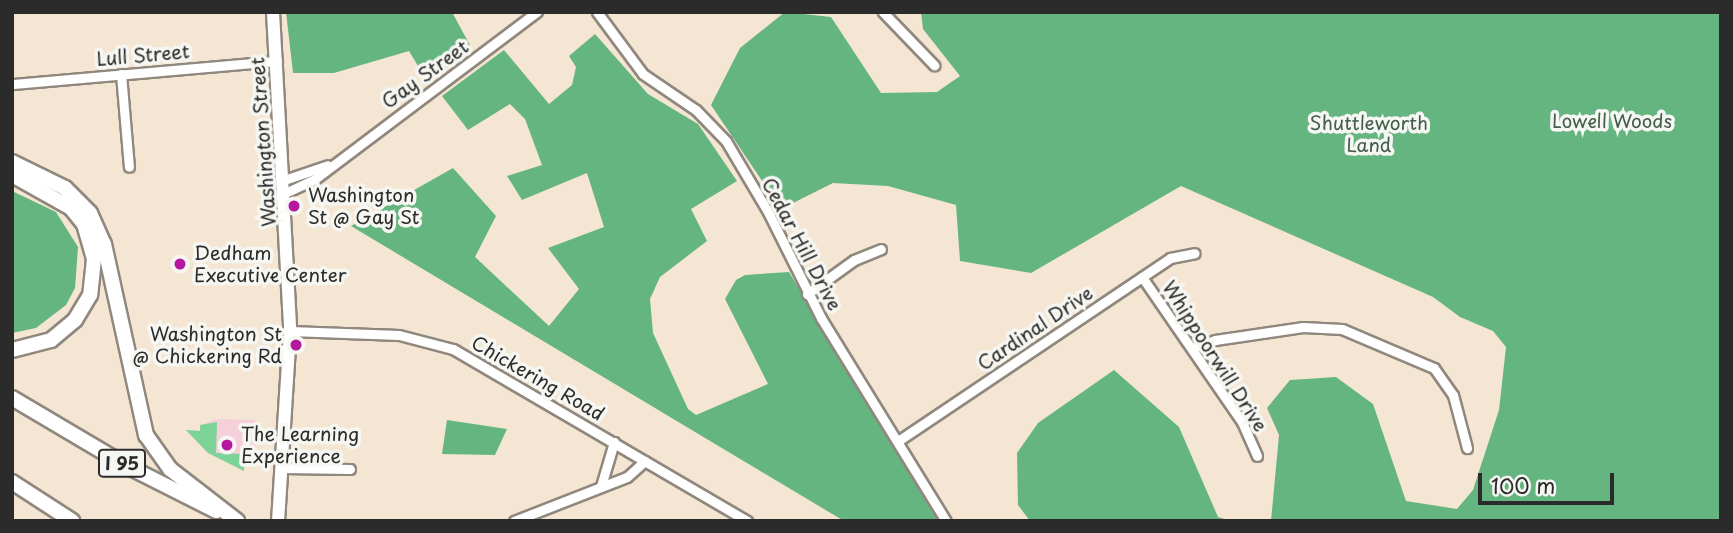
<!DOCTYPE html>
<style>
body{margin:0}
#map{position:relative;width:1733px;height:533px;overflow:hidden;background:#f4e6d2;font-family:"Playpen Sans",sans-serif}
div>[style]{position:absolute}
.built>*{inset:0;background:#f5cfda}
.green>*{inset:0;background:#7cd398}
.forest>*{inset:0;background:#65b580}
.roads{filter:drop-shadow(2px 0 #90887e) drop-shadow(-2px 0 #90887e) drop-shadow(0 2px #90887e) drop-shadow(0 -2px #90887e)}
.minor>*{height:9px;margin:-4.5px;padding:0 4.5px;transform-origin:4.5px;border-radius:4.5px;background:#fff}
.major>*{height:12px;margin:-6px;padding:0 6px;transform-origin:6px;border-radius:6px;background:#fff}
.highway>*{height:14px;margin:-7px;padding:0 7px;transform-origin:7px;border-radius:7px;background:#fff}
.dots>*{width:19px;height:19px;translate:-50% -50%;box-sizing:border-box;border:4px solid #f6f6f2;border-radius:50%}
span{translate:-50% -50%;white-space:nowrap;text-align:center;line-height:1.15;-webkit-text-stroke:7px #f6f6f2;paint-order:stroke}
.shield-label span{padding:2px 5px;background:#f6f6f2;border:2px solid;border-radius:5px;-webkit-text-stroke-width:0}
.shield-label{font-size:18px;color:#2b2b2b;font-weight:700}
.street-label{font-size:19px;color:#2b2b2b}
.park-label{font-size:19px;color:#435d4c}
.poi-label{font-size:19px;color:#2b2b2b}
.left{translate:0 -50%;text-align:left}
.right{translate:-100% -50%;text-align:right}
.frame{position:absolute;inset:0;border:14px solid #2b2b2b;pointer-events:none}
.scale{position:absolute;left:1478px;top:473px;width:136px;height:32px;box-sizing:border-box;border:4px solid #2b2b2b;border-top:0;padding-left:9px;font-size:21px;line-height:24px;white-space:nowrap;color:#2b2b2b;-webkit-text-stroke:5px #f6f6f2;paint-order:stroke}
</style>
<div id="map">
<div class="built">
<i style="clip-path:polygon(217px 419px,255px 420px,256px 445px,253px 454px,245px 454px,244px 471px,208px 453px,186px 430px,200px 431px,200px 425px)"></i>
</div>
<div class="green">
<i style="clip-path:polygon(217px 422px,216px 453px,245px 454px,244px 471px,208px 453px,186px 430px,200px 431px,200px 425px)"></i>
</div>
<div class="forest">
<i style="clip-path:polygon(286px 12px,452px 12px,472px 49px,427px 81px,409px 51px,334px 73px,293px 73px)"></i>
<i style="clip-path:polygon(785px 12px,831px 17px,881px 93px,937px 92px,960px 76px,923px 29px,921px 12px,1721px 12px,1721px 521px,1271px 521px,1279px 435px,1267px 408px,1290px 380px,1336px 377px,1373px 404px,1406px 501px,1457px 509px,1473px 490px,1499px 410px,1506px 347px,1493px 331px,1460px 317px,1433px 297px,1181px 186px,1031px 273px,960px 261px,956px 205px,888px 186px,833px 183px,781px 209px,711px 105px,740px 48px)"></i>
<i style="clip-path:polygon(595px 34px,648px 94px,698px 124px,737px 181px,691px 209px,707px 241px,660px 277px,650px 299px,653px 333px,688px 409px,696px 415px,768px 384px,725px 299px,736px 280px,745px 275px,789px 272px,938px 521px,844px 521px,351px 226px,453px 168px,496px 216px,475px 257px,549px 326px,579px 289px,548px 248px,604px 227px,587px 173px,522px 200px,507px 176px,542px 165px,525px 119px,510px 104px,468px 130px,442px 96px,504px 50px,549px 104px,572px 85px,576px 67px,569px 56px)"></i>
<i style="clip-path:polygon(12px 191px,56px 212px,78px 247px,75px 288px,66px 305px,36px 328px,12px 333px)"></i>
<i style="clip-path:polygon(1114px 370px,1179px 427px,1218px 517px,1231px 521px,1030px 521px,1018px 505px,1017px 453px,1038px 423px)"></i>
<i style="clip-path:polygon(447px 420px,507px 429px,495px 455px,442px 454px)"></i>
</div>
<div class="roads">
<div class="minor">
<i style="left:597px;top:12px;width:77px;rotate:53.4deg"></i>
<i style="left:643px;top:74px;width:64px;rotate:34.2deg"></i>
<i style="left:696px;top:110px;width:43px;rotate:45.9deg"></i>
<i style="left:726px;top:141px;width:82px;rotate:59.4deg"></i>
<i style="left:768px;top:212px;width:119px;rotate:63.4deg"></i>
<i style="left:821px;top:318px;width:238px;rotate:58.4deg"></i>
<i style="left:883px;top:12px;width:74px;rotate:46.1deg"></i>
<i style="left:121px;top:74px;width:93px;rotate:85.1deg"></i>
<i style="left:12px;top:84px;width:266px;rotate:-5deg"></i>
<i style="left:284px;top:180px;width:46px;rotate:-18.8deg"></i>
<i style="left:285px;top:193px;width:33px;rotate:-25deg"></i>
<i style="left:315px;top:179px;width:278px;rotate:-37deg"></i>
<i style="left:1142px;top:277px;width:176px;rotate:55.4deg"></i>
<i style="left:1242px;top:422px;width:37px;rotate:66deg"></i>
<i style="left:807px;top:294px;width:58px;rotate:-35.9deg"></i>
<i style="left:854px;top:260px;width:29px;rotate:-22deg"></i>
<i style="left:290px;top:331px;width:109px;rotate:2.1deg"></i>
<i style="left:399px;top:335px;width:56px;rotate:14.5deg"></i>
<i style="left:453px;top:349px;width:341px;rotate:30.3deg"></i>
<i style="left:1192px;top:348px;width:24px;rotate:-19deg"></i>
<i style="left:1215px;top:340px;width:89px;rotate:-8.4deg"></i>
<i style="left:1303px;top:327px;width:39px;rotate:3deg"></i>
<i style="left:1342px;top:329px;width:100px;rotate:23deg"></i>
<i style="left:1434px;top:368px;width:33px;rotate:55deg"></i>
<i style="left:1453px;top:395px;width:55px;rotate:75.2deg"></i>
<i style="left:898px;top:441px;width:328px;rotate:-33.9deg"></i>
<i style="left:1170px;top:258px;width:25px;rotate:-11deg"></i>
<i style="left:283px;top:468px;width:67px;rotate:0.9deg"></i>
<i style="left:601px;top:486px;width:46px;rotate:-73.5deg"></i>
<i style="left:514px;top:521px;width:121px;rotate:-21.3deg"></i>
<i style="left:627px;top:477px;width:24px;rotate:-42deg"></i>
</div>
<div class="major">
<i style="left:273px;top:12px;width:319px;rotate:86.9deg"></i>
<i style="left:290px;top:331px;width:190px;rotate:93.6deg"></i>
</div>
<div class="highway">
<i style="left:12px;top:162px;width:59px;rotate:26.1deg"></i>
<i style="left:65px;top:188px;width:35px;rotate:45deg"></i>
<i style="left:90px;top:213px;width:34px;rotate:66deg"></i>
<i style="left:104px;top:244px;width:196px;rotate:77.6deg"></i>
<i style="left:146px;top:435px;width:42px;rotate:54.8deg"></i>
<i style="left:170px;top:469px;width:85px;rotate:37.8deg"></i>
<i style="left:12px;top:175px;width:68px;rotate:29.2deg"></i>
<i style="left:71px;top:208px;width:21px;rotate:51deg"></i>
<i style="left:84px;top:224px;width:36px;rotate:74deg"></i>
<i style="left:94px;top:259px;width:36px;rotate:96deg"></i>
<i style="left:90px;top:295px;width:29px;rotate:121deg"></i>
<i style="left:75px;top:320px;width:31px;rotate:140deg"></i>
<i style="left:51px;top:340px;width:40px;rotate:165.6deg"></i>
<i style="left:12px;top:398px;width:134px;rotate:30.6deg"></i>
<i style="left:127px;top:466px;width:100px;rotate:26.8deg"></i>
<i style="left:12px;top:482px;width:72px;rotate:33deg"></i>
</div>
</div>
<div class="dots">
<i style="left:294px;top:206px;background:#b5179e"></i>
<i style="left:180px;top:264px;background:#b5179e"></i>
<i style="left:296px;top:345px;background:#b5179e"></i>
<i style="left:227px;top:445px;background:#b5179e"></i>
</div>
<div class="shield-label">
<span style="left:122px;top:463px">I 95</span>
</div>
<div class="street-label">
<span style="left:143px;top:55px;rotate:-5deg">Lull Street</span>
<span style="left:425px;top:74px;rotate:-36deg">Gay Street</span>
<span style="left:263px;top:142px;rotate:-94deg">Washington Street</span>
<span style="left:802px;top:244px;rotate:62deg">Cedar Hill Drive</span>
<span style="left:1035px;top:328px;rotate:-34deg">Cardinal Drive</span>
<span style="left:1215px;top:356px;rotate:57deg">Whippoorwill Drive</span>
<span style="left:538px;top:378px;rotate:30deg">Chickering Road</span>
</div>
<div class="park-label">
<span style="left:1612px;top:121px">Lowell Woods</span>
<span style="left:1369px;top:134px">Shuttleworth<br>Land</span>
</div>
<div class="poi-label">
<span class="left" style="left:308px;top:206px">Washington<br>St @ Gay St</span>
<span class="left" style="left:194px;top:264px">Dedham<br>Executive Center</span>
<span class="right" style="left:282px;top:345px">Washington St<br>@ Chickering Rd</span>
<span class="left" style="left:241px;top:445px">The Learning<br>Experience</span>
</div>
<div class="frame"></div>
<div class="scale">100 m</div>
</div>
